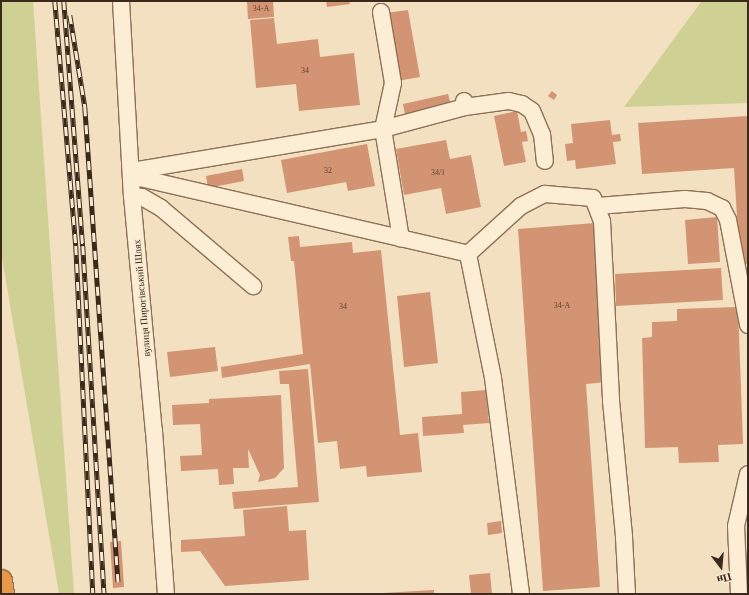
<!DOCTYPE html>
<meta charset="utf-8">
<style>
body{margin:0}
#map{position:relative;width:749px;height:595px;overflow:hidden;background:#f2e0c1;font-family:Georgia,serif}
div>[style]{position:absolute}
.green>*{inset:0;background:#ced193}
.building>*{inset:0;background:#d39473}
.roads{filter:drop-shadow(1px 0 #8d7056) drop-shadow(-1px 0 #8d7056) drop-shadow(0 1px #8d7056) drop-shadow(0 -1px #8d7056)}
.minor>*{height:16px;margin:-8px;padding:0 8px;transform-origin:8px;border-radius:8px;background:#fcedd5}
.highway>*{height:22px;margin:-11px;padding:0 11px;transform-origin:11px;border-radius:11px;background:#e99749}
.rail>*{height:4.5px;margin-top:-2.25px;transform-origin:0;background:repeating-linear-gradient(90deg,#f8ead1 0 9px,#3b291c 0 18px);box-sizing:border-box;border-block:1px solid #3b291c}
span{translate:-50% -50%;white-space:nowrap;text-align:center;line-height:1.15;-webkit-text-stroke:3.5px #f8ead1;paint-order:stroke}
.number-label{font-size:8px;color:#614432}
.number-label span{-webkit-text-stroke-width:0}
.street-label{font-size:10px;color:#3b291c}
.frame{position:absolute;inset:0;border:2px solid #3b291c;pointer-events:none}
.north{position:absolute;left:701px;top:547px;width:40px;height:40px;-webkit-text-stroke:3px #f8ead1;paint-order:stroke;rotate:164deg;font-size:11px;font-weight:700;line-height:16px;text-align:center;color:#3b291c}
.north::after{content:'';display:block;margin:auto;width:14px;height:18px;background:#3b291c;clip-path:polygon(50% 0,100% 100%,50% 72%,0 100%)}
</style>
<div id="map">
<div class="green">
<i style="clip-path:polygon(1px 1px,33px 1px,74px 594px,59px 594px,1px 252px)"></i>
<i style="clip-path:polygon(748px 1px,748px 103px,624px 107px,701px 2px)"></i>
</div>
<div class="building">
<i style="clip-path:polygon(247px 1px,273px 1px,274px 17px,248px 19px)"></i>
<i style="clip-path:polygon(326px 1px,349px 1px,350px 4px,327px 7px)"></i>
<i style="clip-path:polygon(408px 10px,420px 77px,397px 81px,386px 13px)"></i>
<i style="clip-path:polygon(274px 18px,277px 44px,318px 39px,320px 57px,354px 53px,360px 105px,299px 111px,296px 84px,256px 88px,250px 20px)"></i>
<i style="clip-path:polygon(552px 91px,557px 95px,554px 100px,548px 96px)"></i>
<i style="clip-path:polygon(448px 94px,451px 105px,405px 115px,403px 104px)"></i>
<i style="clip-path:polygon(517px 111px,521px 132px,526px 131px,528px 141px,522px 142px,526px 162px,504px 166px,494px 116px)"></i>
<i style="clip-path:polygon(748px 116px,748px 264px,740px 265px,734px 168px,642px 174px,638px 123px)"></i>
<i style="clip-path:polygon(610px 120px,612px 135px,620px 134px,621px 141px,613px 142px,616px 164px,576px 169px,575px 160px,567px 161px,565px 144px,573px 143px,571px 124px)"></i>
<i style="clip-path:polygon(446px 140px,450px 159px,471px 155px,481px 207px,446px 214px,441px 188px,404px 195px,396px 149px)"></i>
<i style="clip-path:polygon(367px 144px,375px 186px,348px 191px,346px 182px,287px 193px,281px 160px)"></i>
<i style="clip-path:polygon(242px 169px,244px 181px,208px 188px,206px 176px)"></i>
<i style="clip-path:polygon(717px 217px,720px 262px,688px 264px,685px 220px)"></i>
<i style="clip-path:polygon(595px 223px,606px 382px,586px 384px,600px 587px,543px 591px,518px 229px)"></i>
<i style="clip-path:polygon(299px 236px,300px 247px,352px 242px,353px 253px,381px 250px,400px 435px,418px 433px,422px 472px,367px 477px,366px 466px,340px 469px,337px 441px,318px 443px,310px 364px,222px 378px,221px 367px,303px 354px,294px 261px,291px 261px,288px 237px)"></i>
<i style="clip-path:polygon(721px 268px,723px 300px,616px 306px,615px 274px)"></i>
<i style="clip-path:polygon(430px 292px,438px 363px,404px 367px,397px 296px)"></i>
<i style="clip-path:polygon(738px 307px,743px 444px,718px 445px,719px 462px,679px 463px,678px 447px,645px 448px,642px 338px,652px 337px,652px 322px,677px 321px,677px 309px)"></i>
<i style="clip-path:polygon(215px 347px,218px 371px,170px 377px,167px 352px)"></i>
<i style="clip-path:polygon(308px 369px,319px 502px,234px 509px,232px 492px,298px 487px,289px 384px,280px 384px,279px 371px)"></i>
<i style="clip-path:polygon(486px 390px,489px 423px,463px 425px,464px 433px,423px 436px,422px 417px,462px 414px,461px 392px)"></i>
<i style="clip-path:polygon(281px 395px,284px 468px,275px 478px,258px 482px,260px 475px,248px 449px,249px 468px,233px 468px,234px 484px,219px 485px,218px 469px,181px 471px,180px 456px,202px 455px,200px 424px,173px 425px,172px 405px,209px 403px,209px 399px)"></i>
<i style="clip-path:polygon(287px 506px,289px 531px,306px 530px,309px 580px,225px 586px,200px 551px,181px 552px,181px 540px,245px 536px,243px 510px)"></i>
<i style="clip-path:polygon(501px 521px,502px 533px,488px 535px,487px 523px)"></i>
<i style="clip-path:polygon(121px 541px,124px 587px,113px 588px,110px 542px)"></i>
<i style="clip-path:polygon(490px 573px,492px 594px,471px 594px,469px 575px)"></i>
<i style="clip-path:polygon(434px 590px,434px 594px,383px 594px,383px 593px)"></i>
</div>
<div class="roads">
<div class="minor">
<i style="left:121px;top:1px;width:195px;rotate:86.8deg"></i>
<i style="left:132px;top:196px;width:236px;rotate:84.7deg"></i>
<i style="left:154px;top:431px;width:163px;rotate:85.8deg"></i>
<i style="left:381px;top:12px;width:72px;rotate:80.4deg"></i>
<i style="left:393px;top:83px;width:47px;rotate:102.3deg"></i>
<i style="left:383px;top:129px;width:111px;rotate:80.7deg"></i>
<i style="left:465px;top:107px;width:44px;rotate:-7.8deg"></i>
<i style="left:509px;top:101px;width:13px;rotate:13deg"></i>
<i style="left:522px;top:104px;width:12px;rotate:35deg"></i>
<i style="left:532px;top:111px;width:25px;rotate:67deg"></i>
<i style="left:542px;top:134px;width:27px;rotate:84deg"></i>
<i style="left:132px;top:171px;width:11px;rotate:41deg"></i>
<i style="left:140px;top:178px;width:337px;rotate:13deg"></i>
<i style="left:468px;top:254px;width:72px;rotate:-42.2deg"></i>
<i style="left:521px;top:206px;width:27px;rotate:-27deg"></i>
<i style="left:545px;top:194px;width:48px;rotate:4.8deg"></i>
<i style="left:593px;top:198px;width:25px;rotate:69deg"></i>
<i style="left:602px;top:221px;width:180px;rotate:87.1deg"></i>
<i style="left:611px;top:401px;width:137px;rotate:84.5deg"></i>
<i style="left:624px;top:537px;width:57px;rotate:87deg"></i>
<i style="left:132px;top:171px;width:254px;rotate:-9.5deg"></i>
<i style="left:383px;top:129px;width:85px;rotate:-15deg"></i>
<i style="left:465px;top:107px;width:6px;rotate:-99deg"></i>
<i style="left:132px;top:196px;width:10px;rotate:6deg"></i>
<i style="left:142px;top:197px;width:22px;rotate:30deg"></i>
<i style="left:161px;top:208px;width:121px;rotate:40.3deg"></i>
<i style="left:598px;top:206px;width:87px;rotate:-4.6deg"></i>
<i style="left:685px;top:199px;width:22px;rotate:5deg"></i>
<i style="left:707px;top:201px;width:17px;rotate:25deg"></i>
<i style="left:722px;top:208px;width:13px;rotate:63deg"></i>
<i style="left:728px;top:220px;width:107px;rotate:79.2deg"></i>
<i style="left:468px;top:254px;width:126px;rotate:78.6deg"></i>
<i style="left:493px;top:378px;width:218px;rotate:82.6deg"></i>
<i style="left:739px;top:594px;width:68px;rotate:-92.5deg"></i>
<i style="left:736px;top:526px;width:53px;rotate:-77deg"></i>
</div>
<div class="highway">
<i style="left:1px;top:581px;width:13px;rotate:81deg"></i>
</div>
</div>
<div class="rail">
<i style="left:55px;top:1px;width:246px;rotate:85.1deg"></i>
<i style="left:76px;top:246px;width:348px;rotate:87.2deg"></i>
<i style="left:64px;top:1px;width:246px;rotate:85.6deg"></i>
<i style="left:83px;top:246px;width:349px;rotate:86.5deg"></i>
<i style="left:70px;top:15px;width:93px;rotate:80.7deg"></i>
<i style="left:85px;top:107px;width:476px;rotate:86deg"></i>
</div>
<div class="number-label">
<span style="left:261px;top:9px">34-А</span>
<span style="left:305px;top:71px">34</span>
<span style="left:328px;top:171px">32</span>
<span style="left:438px;top:173px">34/1</span>
<span style="left:562px;top:306px">34-А</span>
<span style="left:343px;top:307px">34</span>
</div>
<div class="street-label">
<span style="left:142px;top:298px;rotate:-95deg">вулиця Пирогівський Шлях</span>
</div>
<div class="frame"></div>
<div class="north">Пн</div>
</div>
